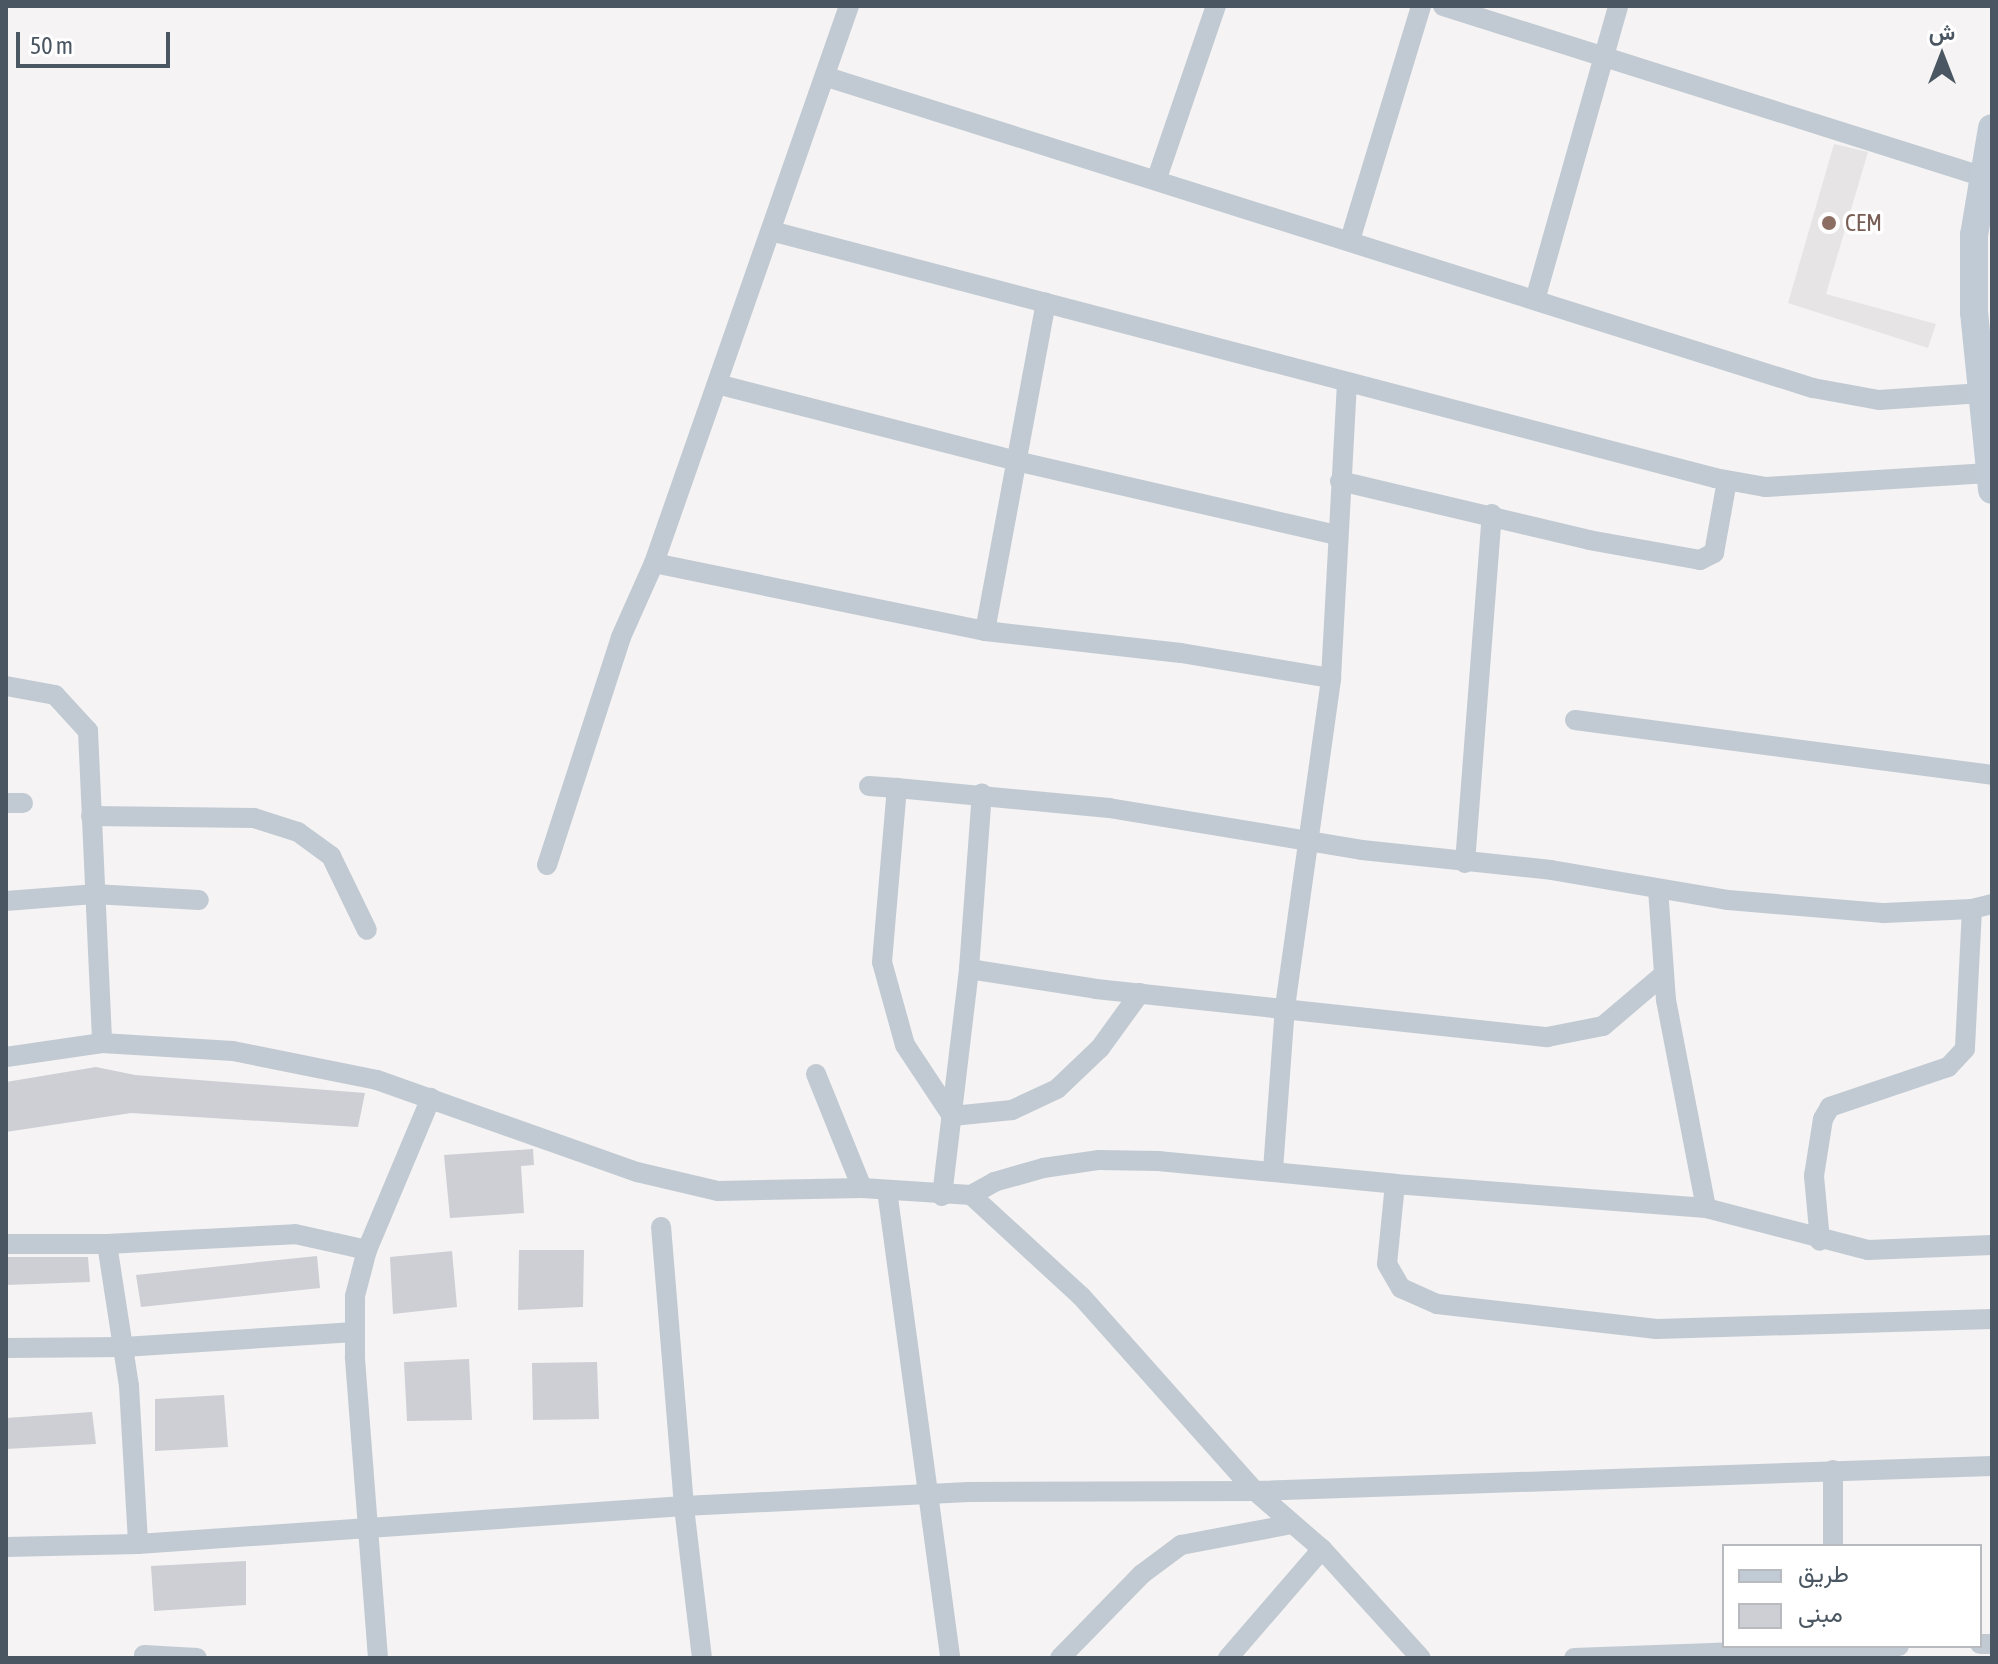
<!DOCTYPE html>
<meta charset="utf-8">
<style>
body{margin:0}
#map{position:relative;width:1998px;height:1664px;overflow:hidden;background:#f5f3f3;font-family:"Asap Condensed",Vazirmatn,sans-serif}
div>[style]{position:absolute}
.education>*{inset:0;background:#e6e4e5}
.building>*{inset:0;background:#cdcfd5}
.minor>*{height:20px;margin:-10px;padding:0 10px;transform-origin:10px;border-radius:10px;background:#c1cad2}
.secondary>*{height:28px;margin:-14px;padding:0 14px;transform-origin:14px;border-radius:14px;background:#c1cbd6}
.dots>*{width:22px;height:22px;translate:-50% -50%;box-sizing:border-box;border:4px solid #fff;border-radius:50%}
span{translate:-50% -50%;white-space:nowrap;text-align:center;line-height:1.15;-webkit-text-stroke:7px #fff;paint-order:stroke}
.education-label{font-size:24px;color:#785e54}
.left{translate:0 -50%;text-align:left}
.frame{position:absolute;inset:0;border:8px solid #4a5661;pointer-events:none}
.legend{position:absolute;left:1722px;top:1544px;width:260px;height:104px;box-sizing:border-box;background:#fff;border:2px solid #b7bbc0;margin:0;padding:10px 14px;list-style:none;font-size:24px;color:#4a5661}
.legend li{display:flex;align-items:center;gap:16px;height:40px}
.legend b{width:40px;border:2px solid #b7bbc0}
.north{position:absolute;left:1902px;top:16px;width:80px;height:80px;-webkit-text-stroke:6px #fff;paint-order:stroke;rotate:0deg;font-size:22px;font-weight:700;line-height:32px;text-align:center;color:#4a5661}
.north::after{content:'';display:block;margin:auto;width:28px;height:36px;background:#4a5661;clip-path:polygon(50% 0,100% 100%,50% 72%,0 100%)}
.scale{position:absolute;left:16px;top:32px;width:154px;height:36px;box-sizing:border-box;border:4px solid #4a5661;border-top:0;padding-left:10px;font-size:24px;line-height:28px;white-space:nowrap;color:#4a5661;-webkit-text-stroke:6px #fff;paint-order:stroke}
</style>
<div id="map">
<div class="education">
<i style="clip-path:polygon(1834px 144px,1868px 152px,1826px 294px,1936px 324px,1928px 348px,1788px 303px)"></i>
</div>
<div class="building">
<i style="clip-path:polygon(96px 1067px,135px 1075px,365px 1093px,358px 1127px,131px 1113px,6px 1132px,6px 1082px)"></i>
<i style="clip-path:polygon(533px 1149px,534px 1165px,521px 1166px,524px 1213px,450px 1218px,444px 1155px)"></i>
<i style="clip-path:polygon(519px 1250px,584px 1250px,583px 1307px,518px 1310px)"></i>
<i style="clip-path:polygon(452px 1251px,457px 1307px,393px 1314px,390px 1257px)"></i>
<i style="clip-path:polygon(317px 1256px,320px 1288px,141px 1307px,136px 1275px)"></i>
<i style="clip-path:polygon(6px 1257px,88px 1257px,90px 1282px,6px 1285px)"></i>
<i style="clip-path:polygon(469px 1359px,472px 1420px,407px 1421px,404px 1362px)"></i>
<i style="clip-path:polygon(597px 1362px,599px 1419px,533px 1420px,532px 1363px)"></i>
<i style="clip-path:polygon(224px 1395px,228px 1447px,155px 1451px,155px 1399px)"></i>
<i style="clip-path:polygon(92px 1412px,96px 1444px,6px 1449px,6px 1418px)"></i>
<i style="clip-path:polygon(246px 1561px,246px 1605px,154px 1611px,151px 1566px)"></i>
</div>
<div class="minor">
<i style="left:1443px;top:6px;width:567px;rotate:17.54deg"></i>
<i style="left:827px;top:77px;width:1034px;rotate:17.51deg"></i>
<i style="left:1813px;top:388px;width:67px;rotate:10.3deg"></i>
<i style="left:1879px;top:400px;width:103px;rotate:-3.9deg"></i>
<i style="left:1157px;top:178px;width:182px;rotate:-71.1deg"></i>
<i style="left:771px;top:231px;width:976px;rotate:14.66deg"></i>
<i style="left:1715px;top:478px;width:52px;rotate:10deg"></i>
<i style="left:1766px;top:487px;width:223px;rotate:-3.6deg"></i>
<i style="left:1350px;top:240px;width:245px;rotate:-73.1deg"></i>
<i style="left:1535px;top:300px;width:305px;rotate:-74.2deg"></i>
<i style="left:717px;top:384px;width:309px;rotate:14.4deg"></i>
<i style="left:1016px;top:461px;width:329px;rotate:13deg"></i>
<i style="left:1340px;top:481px;width:256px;rotate:13.3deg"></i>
<i style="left:1589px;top:540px;width:113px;rotate:10.2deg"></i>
<i style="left:1700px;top:560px;width:16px;rotate:-27deg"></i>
<i style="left:1714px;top:553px;width:73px;rotate:-79.8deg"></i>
<i style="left:654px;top:563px;width:338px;rotate:11.6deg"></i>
<i style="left:985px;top:631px;width:197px;rotate:6.4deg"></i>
<i style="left:1181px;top:653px;width:152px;rotate:9.5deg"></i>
<i style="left:985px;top:631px;width:334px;rotate:-79.5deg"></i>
<i style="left:6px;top:686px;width:50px;rotate:10.4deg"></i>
<i style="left:55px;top:695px;width:49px;rotate:47.5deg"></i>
<i style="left:88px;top:731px;width:312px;rotate:87.4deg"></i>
<i style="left:1575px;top:720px;width:421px;rotate:7.5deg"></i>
<i style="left:869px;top:786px;width:28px;rotate:4deg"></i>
<i style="left:6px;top:803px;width:17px"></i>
<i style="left:91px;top:816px;width:163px;rotate:0.7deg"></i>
<i style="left:254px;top:818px;width:46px;rotate:17.7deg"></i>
<i style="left:298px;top:832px;width:41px;rotate:36deg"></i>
<i style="left:331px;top:856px;width:82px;rotate:64.1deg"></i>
<i style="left:1465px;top:863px;width:350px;rotate:-85.6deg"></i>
<i style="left:547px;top:865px;width:240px;rotate:-72deg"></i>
<i style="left:621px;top:637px;width:81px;rotate:-66deg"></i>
<i style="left:654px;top:563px;width:590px;rotate:-70.71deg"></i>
<i style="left:1658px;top:889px;width:111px;rotate:85.9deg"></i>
<i style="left:1666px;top:1000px;width:212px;rotate:79.1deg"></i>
<i style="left:6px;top:901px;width:88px;rotate:-4.5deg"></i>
<i style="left:94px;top:894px;width:105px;rotate:3.3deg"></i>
<i style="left:1972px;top:909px;width:21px;rotate:-14deg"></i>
<i style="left:969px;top:969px;width:129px;rotate:8.9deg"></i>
<i style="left:1096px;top:989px;width:454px;rotate:6.1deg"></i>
<i style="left:1547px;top:1037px;width:57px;rotate:-11.1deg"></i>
<i style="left:1603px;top:1026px;width:77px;rotate:-40.3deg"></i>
<i style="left:1140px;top:993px;width:68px;rotate:126deg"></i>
<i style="left:1100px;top:1048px;width:59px;rotate:136.4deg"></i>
<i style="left:1057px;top:1089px;width:50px;rotate:155deg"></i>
<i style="left:1012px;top:1110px;width:60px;rotate:174.3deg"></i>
<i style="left:952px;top:1116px;width:85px;rotate:-123.5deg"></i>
<i style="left:905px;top:1045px;width:86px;rotate:-105.5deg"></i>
<i style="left:882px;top:962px;width:175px;rotate:-85.1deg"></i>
<i style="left:897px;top:788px;width:213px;rotate:5.4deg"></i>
<i style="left:1109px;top:808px;width:256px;rotate:9.4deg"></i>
<i style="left:1362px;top:850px;width:190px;rotate:6deg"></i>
<i style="left:1551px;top:870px;width:180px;rotate:9.6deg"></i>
<i style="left:1728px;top:900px;width:157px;rotate:4.8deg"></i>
<i style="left:1884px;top:913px;width:88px;rotate:-2.6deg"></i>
<i style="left:1972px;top:909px;width:140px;rotate:92.9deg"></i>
<i style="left:1965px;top:1049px;width:25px;rotate:133deg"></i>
<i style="left:1948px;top:1067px;width:125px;rotate:161.3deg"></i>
<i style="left:1830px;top:1107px;width:14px;rotate:120deg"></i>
<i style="left:1823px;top:1119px;width:58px;rotate:99deg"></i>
<i style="left:1814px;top:1176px;width:65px;rotate:84.7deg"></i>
<i style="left:6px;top:1057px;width:97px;rotate:-8.3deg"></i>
<i style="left:102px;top:1043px;width:131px;rotate:3.5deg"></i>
<i style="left:233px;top:1051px;width:147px;rotate:11.4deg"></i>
<i style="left:377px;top:1080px;width:276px;rotate:19.5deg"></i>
<i style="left:637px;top:1172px;width:83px;rotate:13.2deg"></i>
<i style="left:718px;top:1191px;width:144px;rotate:-1.2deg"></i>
<i style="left:862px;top:1188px;width:109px;rotate:3.7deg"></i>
<i style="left:971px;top:1195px;width:26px;rotate:-29deg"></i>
<i style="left:994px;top:1182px;width:51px;rotate:-15.9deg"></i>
<i style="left:1043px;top:1168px;width:57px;rotate:-8.1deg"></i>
<i style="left:1099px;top:1160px;width:59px;rotate:1deg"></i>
<i style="left:1158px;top:1161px;width:238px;rotate:5.5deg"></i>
<i style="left:816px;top:1074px;width:123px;rotate:68deg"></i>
<i style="left:1273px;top:1170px;width:163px;rotate:-85.8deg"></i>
<i style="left:1285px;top:1007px;width:332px;rotate:-82deg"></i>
<i style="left:1331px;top:678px;width:296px;rotate:-86.9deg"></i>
<i style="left:887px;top:1190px;width:472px;rotate:82.3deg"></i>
<i style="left:971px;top:1195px;width:149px;rotate:42.6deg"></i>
<i style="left:1081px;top:1296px;width:261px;rotate:48.3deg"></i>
<i style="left:1255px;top:1491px;width:89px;rotate:40.9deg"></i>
<i style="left:1322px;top:1549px;width:147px;rotate:47.8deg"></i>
<i style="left:942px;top:1196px;width:229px;rotate:-83.2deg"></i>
<i style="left:969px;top:969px;width:176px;rotate:-85.8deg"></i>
<i style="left:6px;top:1244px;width:101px"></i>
<i style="left:107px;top:1244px;width:144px;rotate:81.2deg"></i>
<i style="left:129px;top:1386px;width:158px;rotate:86.7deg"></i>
<i style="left:107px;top:1244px;width:188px;rotate:-3deg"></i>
<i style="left:295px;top:1234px;width:74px;rotate:12.5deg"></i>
<i style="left:1992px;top:1245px;width:124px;rotate:177.7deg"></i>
<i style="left:1868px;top:1250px;width:167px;rotate:-165.5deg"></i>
<i style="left:1706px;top:1208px;width:312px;rotate:-175.6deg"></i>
<i style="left:1395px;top:1184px;width:80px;rotate:95.7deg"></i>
<i style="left:1387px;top:1264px;width:28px;rotate:60deg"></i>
<i style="left:1401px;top:1288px;width:39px;rotate:24deg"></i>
<i style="left:1437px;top:1304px;width:221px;rotate:6.5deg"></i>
<i style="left:1657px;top:1329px;width:335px;rotate:-1.7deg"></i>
<i style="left:6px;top:1348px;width:118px;rotate:-0.5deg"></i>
<i style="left:124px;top:1347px;width:231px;rotate:-3.7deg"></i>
<i style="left:1833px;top:1470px;width:76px;rotate:90deg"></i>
<i style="left:6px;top:1547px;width:132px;rotate:-1.3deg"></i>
<i style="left:138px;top:1544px;width:547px;rotate:-3.98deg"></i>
<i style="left:684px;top:1506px;width:280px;rotate:-94.7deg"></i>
<i style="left:1980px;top:1644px;width:12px"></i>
<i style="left:144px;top:1655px;width:53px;rotate:3.2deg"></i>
<i style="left:378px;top:1658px;width:302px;rotate:-94.4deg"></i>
<i style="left:355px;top:1357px;width:61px;rotate:-90deg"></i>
<i style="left:355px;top:1296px;width:48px;rotate:-75.4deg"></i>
<i style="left:367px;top:1250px;width:165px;rotate:-67.2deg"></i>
<i style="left:702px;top:1658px;width:153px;rotate:-96.8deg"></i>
<i style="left:684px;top:1506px;width:285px;rotate:-2.8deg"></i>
<i style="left:969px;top:1492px;width:286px;rotate:-0.2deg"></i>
<i style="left:1255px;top:1491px;width:737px;rotate:-1.94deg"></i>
<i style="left:1060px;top:1658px;width:117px;rotate:-45.7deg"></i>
<i style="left:1142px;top:1574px;width:49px;rotate:-36.6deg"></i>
<i style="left:1181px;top:1545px;width:113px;rotate:-10.7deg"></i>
<i style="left:1228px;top:1658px;width:144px;rotate:-49.2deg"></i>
<i style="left:1574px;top:1658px;width:325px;rotate:-2.1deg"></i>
</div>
<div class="secondary">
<i style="left:1992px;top:128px;width:109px;rotate:99.5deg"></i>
<i style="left:1974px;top:235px;width:77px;rotate:90deg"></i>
<i style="left:1974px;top:312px;width:179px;rotate:84.2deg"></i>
</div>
<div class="dots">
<i style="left:1829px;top:223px;background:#8d6e63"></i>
</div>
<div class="education-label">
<span class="left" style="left:1845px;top:223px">CEM</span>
</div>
<div class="frame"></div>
<ul class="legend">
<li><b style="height:10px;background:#c1cbd6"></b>طريق</li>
<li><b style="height:22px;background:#cdcfd5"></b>مبنى</li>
</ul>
<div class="north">ش</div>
<div class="scale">50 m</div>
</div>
